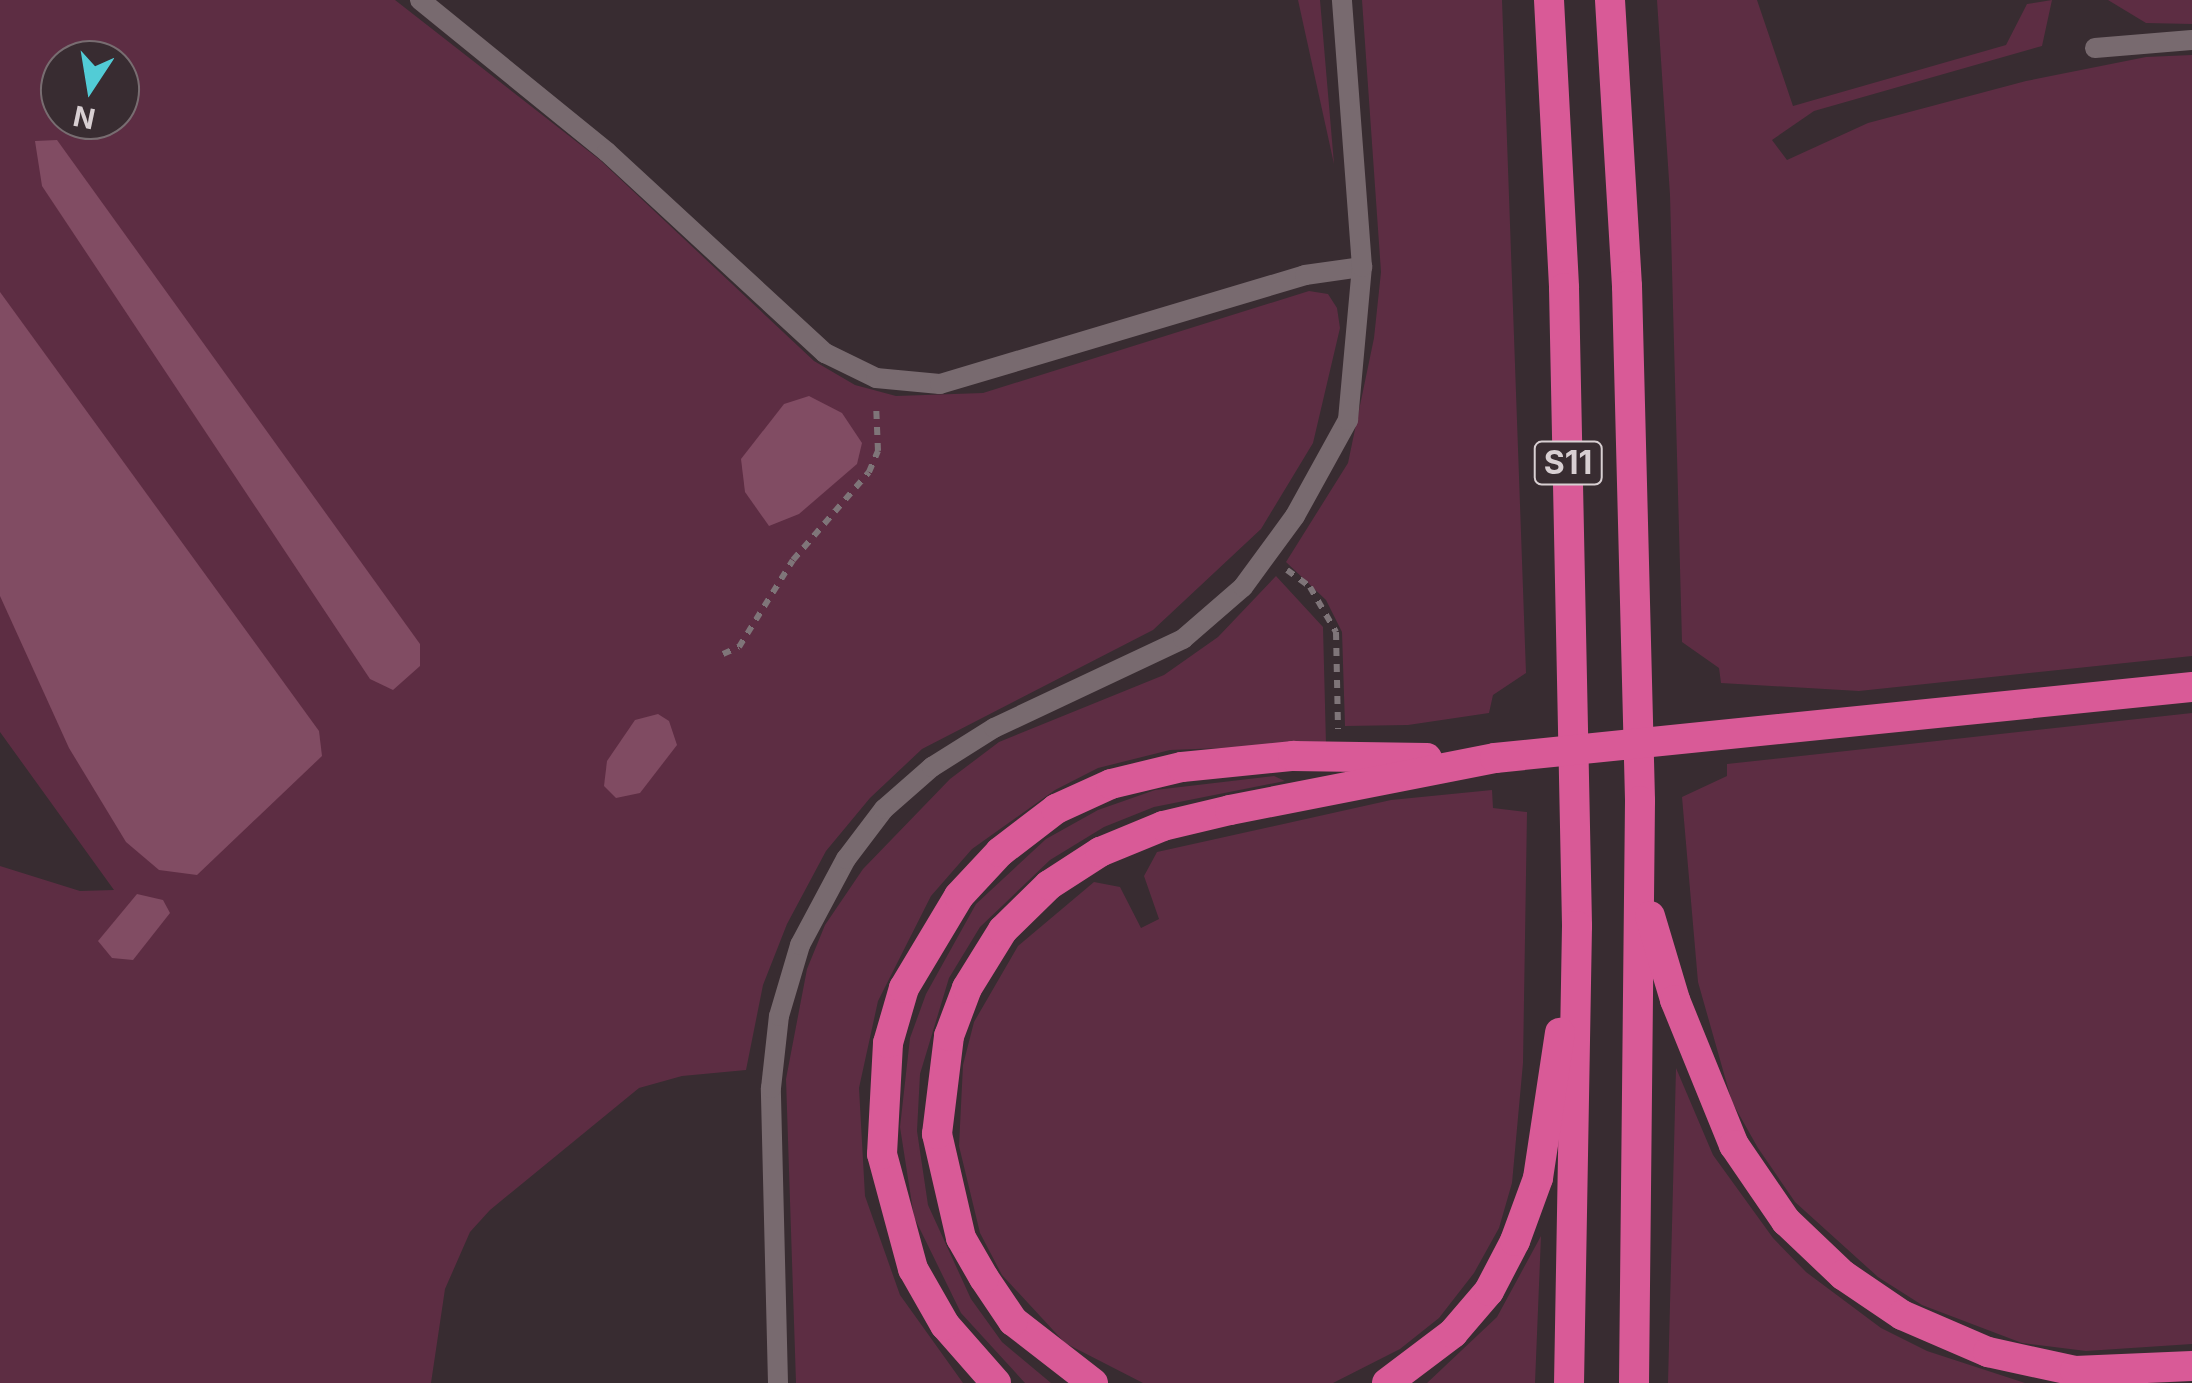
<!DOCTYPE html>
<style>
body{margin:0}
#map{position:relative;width:2192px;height:1383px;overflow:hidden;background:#382c31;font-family:Inter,sans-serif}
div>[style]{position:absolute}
.green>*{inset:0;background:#5d2d43}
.forest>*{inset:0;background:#814c63}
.water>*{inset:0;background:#804b62}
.path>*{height:6px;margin-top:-3px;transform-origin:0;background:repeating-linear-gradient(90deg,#7f7579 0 8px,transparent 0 16px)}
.service>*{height:20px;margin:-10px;padding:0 10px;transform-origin:10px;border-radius:10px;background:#786a6f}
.motorway>*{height:30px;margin:-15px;padding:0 15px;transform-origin:15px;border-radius:15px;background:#d95a97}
span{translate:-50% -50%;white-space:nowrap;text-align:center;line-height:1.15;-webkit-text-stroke:8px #382c31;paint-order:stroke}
.shield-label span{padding:2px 8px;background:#382c31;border:2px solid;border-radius:8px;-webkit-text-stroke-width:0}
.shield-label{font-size:32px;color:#d8cfd2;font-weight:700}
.north{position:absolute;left:40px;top:40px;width:100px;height:100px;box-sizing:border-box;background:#382c31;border:2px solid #786d71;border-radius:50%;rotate:192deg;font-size:28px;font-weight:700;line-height:40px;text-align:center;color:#d8cfd2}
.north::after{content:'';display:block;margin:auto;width:35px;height:45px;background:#52ccd6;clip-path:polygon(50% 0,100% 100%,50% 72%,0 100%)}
</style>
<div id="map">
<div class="green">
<i style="clip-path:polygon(evenodd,0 0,395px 0,600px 160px,814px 361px,855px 385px,896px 396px,983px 393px,1309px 291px,1328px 294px,1337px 308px,1340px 328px,1313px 443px,1261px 529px,1153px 630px,922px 749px,870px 798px,826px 851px,787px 924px,763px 985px,746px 1070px,682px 1076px,639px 1088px,490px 1210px,470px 1232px,445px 1289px,431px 1383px,0 1383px,0 866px,80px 891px,114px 890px,0 732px,0 0,60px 60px,120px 60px,120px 120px,60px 120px,60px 60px)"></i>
<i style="clip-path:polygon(1298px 0,1320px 0,1334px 164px)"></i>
<i style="clip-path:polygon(1362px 0,1502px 0,1526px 673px,1493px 695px,1489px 713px,1408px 725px,1345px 726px,1342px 632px,1326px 600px,1286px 562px,1348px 463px,1374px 338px,1381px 272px)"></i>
<i style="clip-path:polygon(1657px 0,1757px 0,1793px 106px,2006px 45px,2027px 4px,2052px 0,2042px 46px,1814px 111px,1772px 140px,1787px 160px,1868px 123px,2026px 81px,2146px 57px,2192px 55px,2192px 656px,1859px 691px,1721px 683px,1719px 668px,1682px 642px,1670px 195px)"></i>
<i style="clip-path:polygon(2108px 0,2192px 0,2192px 24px,2146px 23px)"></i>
<i style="clip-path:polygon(1276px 576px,1323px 627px,1326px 744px,1170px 750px,1098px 768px,1055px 790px,972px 849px,931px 896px,878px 1001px,859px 1088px,865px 1196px,900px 1295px,963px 1383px,796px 1383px,786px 1079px,807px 969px,825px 925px,863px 869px,950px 779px,999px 742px,1164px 675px,1218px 637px)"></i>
<i style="clip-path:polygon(2192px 713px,2192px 1344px,2086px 1351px,2022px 1343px,1922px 1305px,1878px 1277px,1795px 1202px,1758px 1148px,1732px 1102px,1698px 982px,1682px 797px,1727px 776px,1727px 764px)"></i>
<i style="clip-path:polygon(1274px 776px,1285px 781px,1154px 807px,1104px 827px,1050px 860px,980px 927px,949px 978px,920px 1074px,917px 1131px,928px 1205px,971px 1299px,1002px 1342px,1051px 1383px,1025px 1383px,961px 1313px,914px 1217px,900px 1127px,910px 1038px,926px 994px,976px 904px,1046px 839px,1098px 810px,1155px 790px)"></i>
<i style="clip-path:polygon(1492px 790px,1493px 808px,1527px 812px,1523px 1063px,1512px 1183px,1499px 1228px,1474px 1273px,1439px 1318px,1400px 1349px,1333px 1383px,1143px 1383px,1065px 1343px,1002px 1275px,980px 1233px,959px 1146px,963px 1065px,974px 1022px,1018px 946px,1094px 882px,1120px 887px,1141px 928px,1159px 919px,1144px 876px,1157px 852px,1391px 800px)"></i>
<i style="clip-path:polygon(1676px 1068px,1713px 1155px,1773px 1238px,1806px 1272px,1881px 1328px,1927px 1351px,2025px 1383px,1668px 1383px)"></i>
<i style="clip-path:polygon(1541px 1236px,1535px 1383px,1427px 1383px,1497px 1317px)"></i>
</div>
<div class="forest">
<i style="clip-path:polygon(57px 140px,420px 644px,420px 666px,393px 690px,370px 679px,42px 186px,35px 141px)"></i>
<i style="clip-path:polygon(0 292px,319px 731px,322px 756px,197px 875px,159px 870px,126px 842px,69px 748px,0 596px)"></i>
<i style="clip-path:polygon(809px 396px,842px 413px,862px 443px,857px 464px,799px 514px,769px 526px,745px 492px,741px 459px,784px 404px)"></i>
<i style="clip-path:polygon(137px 894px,163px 900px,170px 913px,133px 960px,112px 958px,98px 941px)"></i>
</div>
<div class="water">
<i style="clip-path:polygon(658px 714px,669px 721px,677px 745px,640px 793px,616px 798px,604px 786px,607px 761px,635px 720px)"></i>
</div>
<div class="path">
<i style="left:1287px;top:570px;width:29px;rotate:36deg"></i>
<i style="left:1310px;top:587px;width:52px;rotate:60deg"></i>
<i style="left:1336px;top:632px;width:97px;rotate:88.8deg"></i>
<i style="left:723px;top:654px;width:17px;rotate:-24deg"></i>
<i style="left:739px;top:647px;width:102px;rotate:-58.2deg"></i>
<i style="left:793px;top:560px;width:116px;rotate:-49.2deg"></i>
<i style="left:869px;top:472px;width:23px;rotate:-67deg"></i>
<i style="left:878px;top:451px;width:47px;rotate:-92.4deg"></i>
</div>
<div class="service">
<i style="left:420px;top:0;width:241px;rotate:39.1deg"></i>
<i style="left:607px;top:152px;width:297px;rotate:42.7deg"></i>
<i style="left:825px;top:353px;width:57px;rotate:26.1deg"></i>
<i style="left:876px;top:378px;width:64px;rotate:5.4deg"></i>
<i style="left:940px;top:384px;width:381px;rotate:-16.6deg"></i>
<i style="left:1305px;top:275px;width:58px;rotate:-8deg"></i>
<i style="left:2095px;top:48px;width:97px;rotate:-4.7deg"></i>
<i style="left:778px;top:1383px;width:295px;rotate:-91.4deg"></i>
<i style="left:771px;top:1088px;width:72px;rotate:-83.7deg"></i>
<i style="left:779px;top:1016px;width:74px;rotate:-73.5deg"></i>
<i style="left:800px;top:945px;width:98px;rotate:-61.9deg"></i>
<i style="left:846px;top:859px;width:63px;rotate:-52.8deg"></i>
<i style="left:884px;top:809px;width:64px;rotate:-41.2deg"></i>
<i style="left:932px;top:767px;width:73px;rotate:-32.2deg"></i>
<i style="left:994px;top:728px;width:209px;rotate:-25.2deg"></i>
<i style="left:1183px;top:639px;width:79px;rotate:-40.9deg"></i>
<i style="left:1243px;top:587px;width:88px;rotate:-53.8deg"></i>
<i style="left:1295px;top:516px;width:110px;rotate:-61.1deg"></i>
<i style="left:1348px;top:420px;width:154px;rotate:-84.8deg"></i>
<i style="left:1362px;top:267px;width:268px;rotate:-94.3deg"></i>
</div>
<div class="motorway">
<i style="left:1549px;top:0;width:288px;rotate:87deg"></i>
<i style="left:1564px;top:288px;width:638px;rotate:88.83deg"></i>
<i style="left:1577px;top:926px;width:457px;rotate:91deg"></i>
<i style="left:1610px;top:0;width:287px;rotate:86.6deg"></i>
<i style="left:1627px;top:286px;width:515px;rotate:88.55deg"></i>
<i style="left:1640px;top:801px;width:582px;rotate:90.59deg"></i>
<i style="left:1650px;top:916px;width:88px;rotate:73.4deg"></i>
<i style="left:1675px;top:1000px;width:157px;rotate:67.9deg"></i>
<i style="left:1734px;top:1145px;width:92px;rotate:55.6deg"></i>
<i style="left:1786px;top:1221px;width:79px;rotate:43.5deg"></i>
<i style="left:1843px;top:1275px;width:71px;rotate:34.1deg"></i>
<i style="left:1902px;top:1315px;width:94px;rotate:23.3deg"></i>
<i style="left:1988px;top:1352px;width:89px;rotate:12.3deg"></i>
<i style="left:2075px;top:1371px;width:117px;rotate:-2.4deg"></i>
<i style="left:996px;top:1383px;width:77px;rotate:-131.3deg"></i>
<i style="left:945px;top:1325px;width:64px;rotate:-119.7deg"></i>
<i style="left:913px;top:1269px;width:119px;rotate:-105.1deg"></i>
<i style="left:882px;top:1154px;width:111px;rotate:-86.9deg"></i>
<i style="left:888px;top:1043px;width:57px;rotate:-73.8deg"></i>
<i style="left:904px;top:988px;width:107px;rotate:-59.1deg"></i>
<i style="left:959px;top:896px;width:60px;rotate:-47deg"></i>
<i style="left:1000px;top:852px;width:71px;rotate:-37.5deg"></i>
<i style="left:1056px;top:809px;width:60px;rotate:-24.4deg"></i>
<i style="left:1111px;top:784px;width:73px;rotate:-13.5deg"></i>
<i style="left:1182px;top:767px;width:112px;rotate:-5.7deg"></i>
<i style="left:1293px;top:756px;width:134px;rotate:0.9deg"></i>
<i style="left:1093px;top:1383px;width:101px;rotate:-142.2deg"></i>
<i style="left:1013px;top:1321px;width:52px;rotate:-124deg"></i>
<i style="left:984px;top:1278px;width:46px;rotate:-119.9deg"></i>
<i style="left:961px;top:1238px;width:107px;rotate:-103deg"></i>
<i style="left:937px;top:1134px;width:99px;rotate:-83deg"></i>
<i style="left:949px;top:1036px;width:51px;rotate:-69.4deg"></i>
<i style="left:967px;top:988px;width:68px;rotate:-58.2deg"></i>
<i style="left:1003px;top:930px;width:64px;rotate:-44.4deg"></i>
<i style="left:1049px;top:885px;width:61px;rotate:-32.9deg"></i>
<i style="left:1100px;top:852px;width:68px;rotate:-22.4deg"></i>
<i style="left:1163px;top:826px;width:69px;rotate:-13.4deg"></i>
<i style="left:1230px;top:810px;width:270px;rotate:-11.1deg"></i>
<i style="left:1495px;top:758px;width:701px;rotate:-5.82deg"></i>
<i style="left:1387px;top:1383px;width:83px;rotate:-37.1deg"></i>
<i style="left:1453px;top:1333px;width:55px;rotate:-49.4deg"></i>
<i style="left:1489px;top:1291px;width:56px;rotate:-62.5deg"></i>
<i style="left:1515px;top:1241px;width:67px;rotate:-69.9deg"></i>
<i style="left:1538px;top:1178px;width:147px;rotate:-81.4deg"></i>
</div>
<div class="shield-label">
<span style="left:1568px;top:463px">S11</span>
</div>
<div class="north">N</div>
</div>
